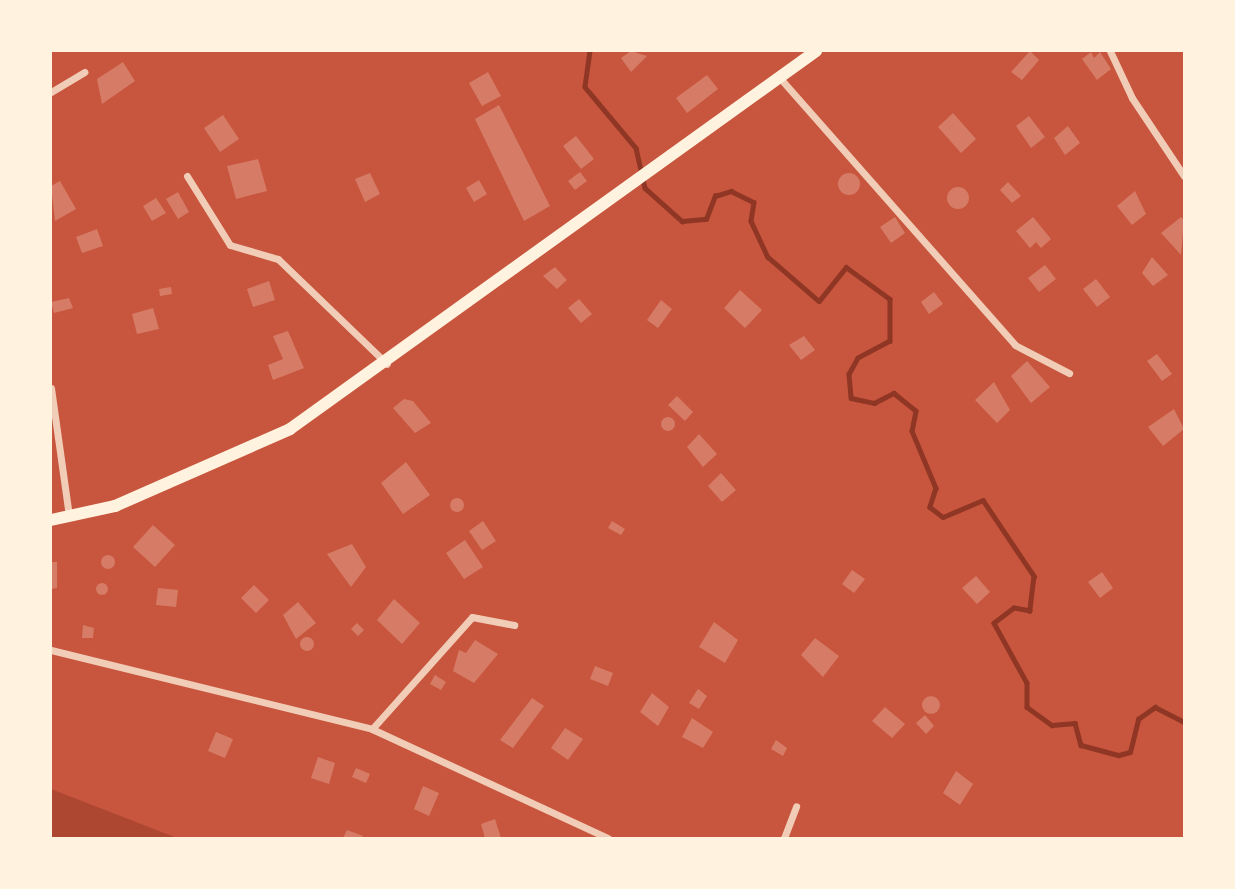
<!DOCTYPE html>
<style>
body{margin:0}
#map{position:relative;width:1235px;height:889px;overflow:hidden;background:#c8553d;font-family:Commissioner,sans-serif}
div>[style]{position:absolute}
.green>*{inset:0;background:#ae4732}
.stream>*{height:4.5px;margin:-2.25px;padding:0 2.25px;transform-origin:2.25px;border-radius:2.25px;background:#8f3625}
.building>*{inset:0;background:#d67c66}
.round{border-radius:50%}
.minor>*{height:7px;margin:-3.5px;padding:0 3.5px;transform-origin:3.5px;border-radius:3.5px;background:#f1ccb7}
.secondary>*{height:12px;margin:-6px;padding:0 6px;transform-origin:6px;border-radius:6px;background:#fff3e0}
span{translate:-50% -50%;white-space:nowrap;text-align:center;line-height:1.15;-webkit-text-stroke:6px #fff3e0;paint-order:stroke}
.frame{position:absolute;inset:0;border:52px solid #fff3e0;pointer-events:none}
</style>
<div id="map">
<div class="green">
<i style="clip-path:polygon(51px 789px,177px 838px,179px 838px,51px 838px)"></i>
</div>
<div class="stream">
<i style="left:590px;top:51px;width:36px;rotate:98deg"></i>
<i style="left:585px;top:87px;width:80px;rotate:50.1deg"></i>
<i style="left:636px;top:148px;width:41px;rotate:77.3deg"></i>
<i style="left:645px;top:188px;width:50px;rotate:41.7deg"></i>
<i style="left:682px;top:221px;width:24px;rotate:-5deg"></i>
<i style="left:706px;top:219px;width:25px;rotate:-69deg"></i>
<i style="left:715px;top:196px;width:17px;rotate:-17deg"></i>
<i style="left:731px;top:191px;width:25px;rotate:26deg"></i>
<i style="left:754px;top:202px;width:19px;rotate:99deg"></i>
<i style="left:751px;top:221px;width:40px;rotate:65deg"></i>
<i style="left:768px;top:257px;width:67px;rotate:40.8deg"></i>
<i style="left:819px;top:301px;width:43px;rotate:-51.5deg"></i>
<i style="left:846px;top:267px;width:54px;rotate:36deg"></i>
<i style="left:890px;top:299px;width:42px;rotate:90deg"></i>
<i style="left:890px;top:341px;width:36px;rotate:152deg"></i>
<i style="left:858px;top:358px;width:18px;rotate:119deg"></i>
<i style="left:849px;top:374px;width:24px;rotate:85deg"></i>
<i style="left:851px;top:398px;width:24px;rotate:12deg"></i>
<i style="left:874px;top:403px;width:22px;rotate:-27deg"></i>
<i style="left:894px;top:393px;width:28px;rotate:39deg"></i>
<i style="left:916px;top:411px;width:20px;rotate:101deg"></i>
<i style="left:912px;top:431px;width:62px;rotate:67.2deg"></i>
<i style="left:936px;top:488px;width:20px;rotate:108deg"></i>
<i style="left:930px;top:507px;width:16px;rotate:38deg"></i>
<i style="left:943px;top:517px;width:43px;rotate:-23deg"></i>
<i style="left:983px;top:500px;width:92px;rotate:56.1deg"></i>
<i style="left:1034px;top:576px;width:35px;rotate:97deg"></i>
<i style="left:1030px;top:611px;width:16px;rotate:-169deg"></i>
<i style="left:1014px;top:608px;width:25px;rotate:143deg"></i>
<i style="left:994px;top:623px;width:68px;rotate:61.2deg"></i>
<i style="left:1027px;top:683px;width:24px;rotate:90deg"></i>
<i style="left:1027px;top:707px;width:31px;rotate:36deg"></i>
<i style="left:1052px;top:725px;width:23px;rotate:-5deg"></i>
<i style="left:1075px;top:723px;width:23px;rotate:75deg"></i>
<i style="left:1081px;top:745px;width:39px;rotate:15deg"></i>
<i style="left:1119px;top:755px;width:11px;rotate:-15deg"></i>
<i style="left:1130px;top:752px;width:34px;rotate:-76deg"></i>
<i style="left:1138px;top:719px;width:21px;rotate:-35deg"></i>
<i style="left:1155px;top:707px;width:33px;rotate:27deg"></i>
</div>
<div class="building">
<i style="clip-path:polygon(631px 51px,647px 56px,631px 72px,621px 58px)"></i>
<i style="clip-path:polygon(1030px 51px,1039px 60px,1022px 80px,1011px 72px)"></i>
<i style="clip-path:polygon(1091px 52px,1094px 58px,1100px 52px,1111px 69px,1097px 80px,1082px 59px)"></i>
<i style="clip-path:polygon(123px 62px,135px 81px,102px 104px,97px 79px)"></i>
<i style="clip-path:polygon(488px 72px,501px 96px,482px 106px,469px 83px)"></i>
<i style="clip-path:polygon(707px 75px,718px 89px,687px 113px,676px 98px)"></i>
<i style="clip-path:polygon(499px 105px,550px 206px,524px 221px,475px 119px)"></i>
<i style="clip-path:polygon(953px 113px,976px 139px,961px 153px,938px 127px)"></i>
<i style="clip-path:polygon(223px 115px,239px 139px,220px 152px,204px 128px)"></i>
<i style="clip-path:polygon(1029px 116px,1045px 137px,1031px 148px,1016px 126px)"></i>
<i style="clip-path:polygon(1068px 126px,1080px 143px,1065px 155px,1054px 138px)"></i>
<i style="clip-path:polygon(576px 136px,594px 159px,581px 169px,563px 146px)"></i>
<i style="clip-path:polygon(258px 159px,267px 191px,236px 199px,227px 166px)"></i>
<i style="clip-path:polygon(580px 172px,587px 181px,575px 190px,568px 181px)"></i>
<i class="round" style="left:838px;top:173px;width:22px;height:22px"></i>
<i style="clip-path:polygon(370px 173px,380px 194px,365px 202px,355px 179px)"></i>
<i style="clip-path:polygon(479px 180px,487px 194px,474px 202px,466px 188px)"></i>
<i style="clip-path:polygon(60px 181px,76px 209px,55px 221px,51px 186px)"></i>
<i style="clip-path:polygon(1008px 182px,1021px 196px,1012px 203px,1000px 190px)"></i>
<i class="round" style="left:947px;top:187px;width:22px;height:22px"></i>
<i style="clip-path:polygon(1135px 191px,1146px 214px,1132px 225px,1117px 206px)"></i>
<i style="clip-path:polygon(178px 192px,189px 212px,178px 219px,166px 199px)"></i>
<i style="clip-path:polygon(156px 198px,166px 213px,152px 221px,143px 206px)"></i>
<i style="clip-path:polygon(895px 217px,905px 233px,891px 243px,880px 227px)"></i>
<i style="clip-path:polygon(1033px 217px,1051px 239px,1041px 248px,1036px 242px,1030px 248px,1016px 231px)"></i>
<i style="clip-path:polygon(1181px 217px,1184px 220px,1181px 255px,1161px 233px)"></i>
<i style="clip-path:polygon(97px 229px,103px 246px,82px 253px,76px 237px)"></i>
<i style="clip-path:polygon(1152px 257px,1168px 275px,1153px 286px,1142px 273px)"></i>
<i style="clip-path:polygon(1045px 265px,1056px 279px,1039px 292px,1028px 278px)"></i>
<i style="clip-path:polygon(555px 267px,567px 280px,557px 289px,543px 276px)"></i>
<i style="clip-path:polygon(1096px 279px,1110px 297px,1097px 307px,1083px 289px)"></i>
<i style="clip-path:polygon(269px 281px,275px 300px,253px 307px,247px 289px)"></i>
<i style="clip-path:polygon(171px 287px,172px 294px,160px 296px,159px 289px)"></i>
<i style="clip-path:polygon(740px 290px,762px 310px,745px 328px,724px 308px)"></i>
<i style="clip-path:polygon(934px 292px,943px 304px,929px 314px,921px 302px)"></i>
<i style="clip-path:polygon(69px 298px,73px 308px,54px 313px,51px 302px)"></i>
<i style="clip-path:polygon(579px 299px,592px 314px,581px 323px,568px 308px)"></i>
<i style="clip-path:polygon(661px 300px,672px 309px,658px 328px,647px 320px)"></i>
<i style="clip-path:polygon(153px 308px,159px 329px,137px 334px,132px 314px)"></i>
<i style="clip-path:polygon(288px 331px,304px 368px,273px 380px,268px 365px,283px 359px,273px 336px)"></i>
<i style="clip-path:polygon(804px 336px,815px 350px,801px 360px,789px 345px)"></i>
<i style="clip-path:polygon(1157px 354px,1172px 374px,1162px 381px,1147px 361px)"></i>
<i style="clip-path:polygon(1027px 361px,1050px 387px,1031px 403px,1011px 376px)"></i>
<i style="clip-path:polygon(994px 382px,1010px 410px,997px 423px,975px 400px)"></i>
<i style="clip-path:polygon(677px 396px,693px 412px,685px 421px,668px 405px)"></i>
<i style="clip-path:polygon(404px 399px,413px 401px,431px 423px,415px 433px,393px 408px)"></i>
<i style="clip-path:polygon(1174px 409px,1184px 429px,1163px 446px,1148px 427px)"></i>
<i class="round" style="left:661px;top:417px;width:14px;height:14px"></i>
<i style="clip-path:polygon(699px 434px,717px 454px,703px 467px,687px 447px)"></i>
<i style="clip-path:polygon(406px 462px,430px 495px,403px 514px,381px 483px)"></i>
<i style="clip-path:polygon(721px 473px,736px 490px,722px 502px,708px 486px)"></i>
<i class="round" style="left:450px;top:498px;width:14px;height:14px"></i>
<i style="clip-path:polygon(483px 521px,496px 541px,482px 550px,469px 531px)"></i>
<i style="clip-path:polygon(612px 521px,625px 529px,621px 535px,608px 528px)"></i>
<i style="clip-path:polygon(153px 525px,175px 545px,155px 567px,133px 547px)"></i>
<i style="clip-path:polygon(465px 540px,483px 567px,464px 579px,446px 553px)"></i>
<i style="clip-path:polygon(352px 544px,366px 567px,351px 587px,327px 554px)"></i>
<i class="round" style="left:101px;top:555px;width:14px;height:14px"></i>
<i style="clip-path:polygon(51px 562px,57px 562px,57px 588px,51px 589px)"></i>
<i style="clip-path:polygon(852px 570px,865px 579px,854px 593px,842px 584px)"></i>
<i style="clip-path:polygon(1102px 572px,1113px 588px,1100px 598px,1088px 582px)"></i>
<i style="clip-path:polygon(976px 576px,990px 592px,977px 604px,962px 588px)"></i>
<i class="round" style="left:96px;top:583px;width:12px;height:12px"></i>
<i style="clip-path:polygon(254px 585px,269px 600px,256px 613px,241px 598px)"></i>
<i style="clip-path:polygon(158px 588px,178px 590px,176px 607px,156px 605px)"></i>
<i style="clip-path:polygon(394px 599px,420px 623px,402px 644px,377px 620px)"></i>
<i style="clip-path:polygon(298px 602px,316px 623px,296px 639px,283px 615px)"></i>
<i style="clip-path:polygon(714px 622px,738px 640px,725px 663px,699px 647px)"></i>
<i style="clip-path:polygon(357px 623px,364px 630px,358px 636px,351px 629px)"></i>
<i style="clip-path:polygon(83px 625px,94px 628px,93px 638px,82px 638px)"></i>
<i class="round" style="left:300px;top:637px;width:14px;height:14px"></i>
<i style="clip-path:polygon(815px 638px,839px 656px,823px 677px,801px 655px)"></i>
<i style="clip-path:polygon(475px 640px,498px 654px,474px 683px,453px 671px,459px 650px,466px 653px)"></i>
<i style="clip-path:polygon(595px 666px,613px 673px,608px 686px,590px 679px)"></i>
<i style="clip-path:polygon(435px 675px,446px 682px,441px 690px,430px 684px)"></i>
<i style="clip-path:polygon(698px 689px,707px 696px,699px 709px,689px 703px)"></i>
<i style="clip-path:polygon(652px 693px,669px 707px,658px 726px,640px 712px)"></i>
<i class="round" style="left:922px;top:696px;width:18px;height:18px"></i>
<i style="clip-path:polygon(532px 698px,544px 706px,513px 748px,500px 740px)"></i>
<i style="clip-path:polygon(885px 707px,905px 724px,892px 738px,872px 721px)"></i>
<i style="clip-path:polygon(925px 715px,934px 726px,926px 734px,916px 723px)"></i>
<i style="clip-path:polygon(692px 718px,713px 732px,703px 748px,682px 737px)"></i>
<i style="clip-path:polygon(565px 728px,583px 739px,568px 760px,551px 748px)"></i>
<i style="clip-path:polygon(216px 732px,233px 739px,225px 758px,208px 751px)"></i>
<i style="clip-path:polygon(776px 740px,787px 748px,783px 756px,771px 749px)"></i>
<i style="clip-path:polygon(318px 757px,335px 763px,329px 784px,311px 778px)"></i>
<i style="clip-path:polygon(356px 768px,370px 774px,366px 783px,352px 777px)"></i>
<i style="clip-path:polygon(956px 771px,973px 784px,960px 805px,943px 793px)"></i>
<i style="clip-path:polygon(423px 786px,439px 793px,429px 816px,414px 809px)"></i>
<i style="clip-path:polygon(495px 819px,501px 838px,485px 838px,481px 824px)"></i>
<i style="clip-path:polygon(347px 830px,363px 836px,362px 838px,343px 838px)"></i>
</div>
<div class="minor">
<i style="left:1110px;top:51px;width:52px;rotate:64.9deg"></i>
<i style="left:1132px;top:98px;width:94px;rotate:56.3deg"></i>
<i style="left:779px;top:77px;width:357px;rotate:48.6deg"></i>
<i style="left:1015px;top:345px;width:61px;rotate:27.4deg"></i>
<i style="left:51px;top:92px;width:39px;rotate:-31deg"></i>
<i style="left:187px;top:176px;width:81px;rotate:58.1deg"></i>
<i style="left:230px;top:245px;width:50px;rotate:16.3deg"></i>
<i style="left:278px;top:259px;width:151px;rotate:43.9deg"></i>
<i style="left:51px;top:388px;width:129px;rotate:82deg"></i>
<i style="left:51px;top:650px;width:331px;rotate:13.8deg"></i>
<i style="left:372px;top:729px;width:260px;rotate:24.8deg"></i>
<i style="left:372px;top:729px;width:150px;rotate:-48.2deg"></i>
<i style="left:472px;top:617px;width:43px;rotate:10.8deg"></i>
<i style="left:784px;top:838px;width:34px;rotate:-69deg"></i>
</div>
<div class="secondary">
<i style="left:51px;top:520px;width:66px;rotate:-12.3deg"></i>
<i style="left:115px;top:506px;width:191px;rotate:-23.7deg"></i>
<i style="left:290px;top:429px;width:648px;rotate:-35.7deg"></i>
</div>
<div class="frame"></div>
</div>
